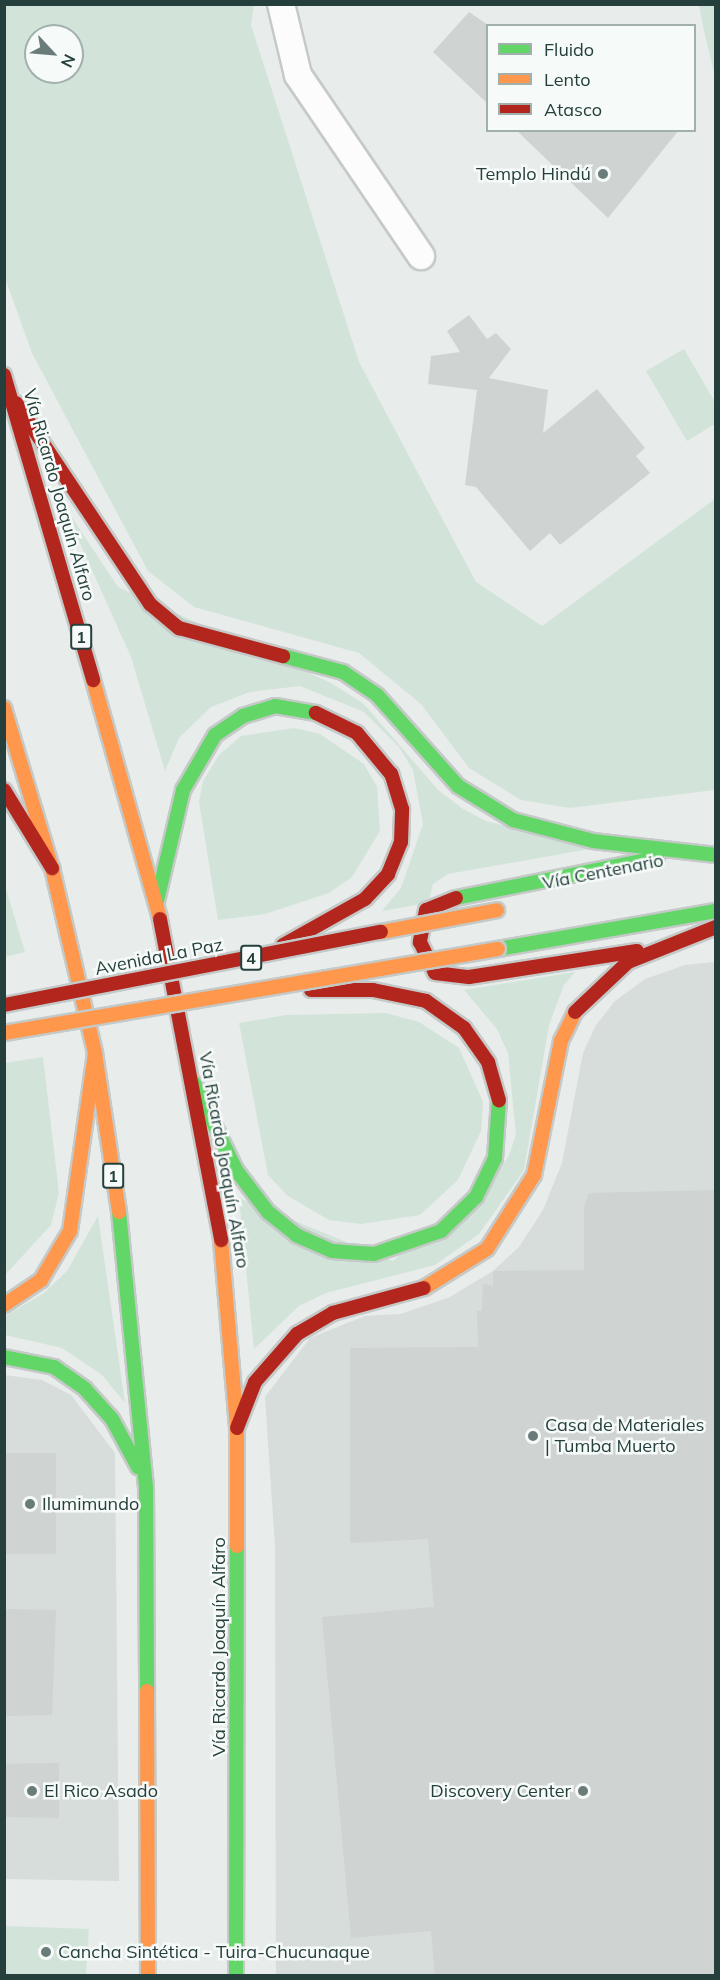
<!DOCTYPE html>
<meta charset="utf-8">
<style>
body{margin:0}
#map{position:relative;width:720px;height:1980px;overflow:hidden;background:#e8ecea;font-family:Mulish,sans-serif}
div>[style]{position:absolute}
.built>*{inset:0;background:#d6dddb}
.green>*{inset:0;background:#d2e4da}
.building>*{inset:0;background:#cfd3d2}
.roads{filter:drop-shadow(2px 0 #c5c9c7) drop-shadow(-2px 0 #c5c9c7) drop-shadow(0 2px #c5c9c7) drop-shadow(0 -2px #c5c9c7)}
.street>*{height:26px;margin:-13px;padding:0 13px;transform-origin:13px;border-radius:13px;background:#fcfcfc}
.fast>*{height:14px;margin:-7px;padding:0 7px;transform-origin:7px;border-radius:7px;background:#63d668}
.slow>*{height:14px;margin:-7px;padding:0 7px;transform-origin:7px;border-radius:7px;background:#ff974d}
.jam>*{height:14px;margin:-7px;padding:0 7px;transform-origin:7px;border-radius:7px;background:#b3261e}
.bridges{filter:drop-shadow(2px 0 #c3cac9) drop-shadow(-2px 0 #c3cac9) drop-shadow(0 2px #c3cac9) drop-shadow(0 -2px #c3cac9)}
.slow-bridge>*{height:14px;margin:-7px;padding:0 7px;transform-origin:7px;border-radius:7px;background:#ff974d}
.jam-bridge>*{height:14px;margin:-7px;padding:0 7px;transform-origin:7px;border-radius:7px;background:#b3261e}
.dots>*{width:16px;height:16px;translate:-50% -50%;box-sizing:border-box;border:3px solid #f6faf9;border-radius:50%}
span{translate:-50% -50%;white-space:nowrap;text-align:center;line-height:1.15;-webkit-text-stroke:5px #f6faf9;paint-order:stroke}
.shield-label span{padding:2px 4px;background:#f6faf9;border:2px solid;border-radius:4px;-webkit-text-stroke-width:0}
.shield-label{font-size:16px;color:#25403c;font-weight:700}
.poi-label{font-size:18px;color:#25403c}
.right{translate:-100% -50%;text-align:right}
.left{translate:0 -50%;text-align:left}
.street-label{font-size:18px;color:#25403c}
.frame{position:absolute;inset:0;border:6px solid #25403c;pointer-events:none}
.legend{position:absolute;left:486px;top:24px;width:210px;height:108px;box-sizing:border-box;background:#f6faf9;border:2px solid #a2b0ad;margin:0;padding:8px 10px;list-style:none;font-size:18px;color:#25403c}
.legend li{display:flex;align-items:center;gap:12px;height:30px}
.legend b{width:30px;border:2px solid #a2b0ad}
.north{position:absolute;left:24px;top:24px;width:60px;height:60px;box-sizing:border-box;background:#f6faf9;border:2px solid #a2b0ad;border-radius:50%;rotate:116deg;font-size:16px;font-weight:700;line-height:24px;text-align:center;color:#25403c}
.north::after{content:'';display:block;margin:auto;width:21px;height:27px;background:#697c79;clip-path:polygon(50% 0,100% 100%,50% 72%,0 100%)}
</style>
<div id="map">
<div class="built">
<i style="clip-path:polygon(715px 962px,715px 1975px,276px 1975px,275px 1547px,265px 1397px,310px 1338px,365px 1316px,401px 1314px,450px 1297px,493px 1271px,519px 1247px,543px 1210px,562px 1163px,583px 1053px,596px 1025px,615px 1001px,645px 979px,685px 965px)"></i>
<i style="clip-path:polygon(4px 1375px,42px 1380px,71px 1395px,115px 1453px,119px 1881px,5px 1879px)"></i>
</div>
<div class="green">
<i style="clip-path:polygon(evenodd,5px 4px,254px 5px,251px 25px,359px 362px,476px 582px,542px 626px,715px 499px,715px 790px,570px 808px,521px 800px,469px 768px,421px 704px,359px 653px,194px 607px,148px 571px,32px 353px,5px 278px,5px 4px,36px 36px,72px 36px,72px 72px,36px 72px,36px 36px)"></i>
<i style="clip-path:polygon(699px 5px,715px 5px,715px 77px,703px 26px)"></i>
<i style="clip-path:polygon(684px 349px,716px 404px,715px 424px,687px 441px,646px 371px)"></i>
<i style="clip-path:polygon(61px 501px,118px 587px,331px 683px,364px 704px,438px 790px,463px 809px,486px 821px,595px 848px,448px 874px,433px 884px,428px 903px,382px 911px,401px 888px,423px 824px,413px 770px,399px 747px,364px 712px,300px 686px,250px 692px,211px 707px,179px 738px,165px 771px,131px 657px)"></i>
<i style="clip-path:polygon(294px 728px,320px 734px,364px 764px,377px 787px,380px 831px,352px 877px,329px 893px,265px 914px,218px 920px,199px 802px,203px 781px,219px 755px,241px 736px)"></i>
<i style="clip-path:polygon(4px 882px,25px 952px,5px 957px,4px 957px)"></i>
<i style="clip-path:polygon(575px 972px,564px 985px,549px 1025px,524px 1170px,479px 1234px,435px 1265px,326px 1293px,299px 1306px,254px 1349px,239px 1198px,393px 1261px,508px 1158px,516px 1135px,508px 1053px,497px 1029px,464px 990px)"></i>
<i style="clip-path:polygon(386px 1013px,419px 1022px,459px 1048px,483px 1102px,481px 1131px,458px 1180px,420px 1215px,361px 1224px,329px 1220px,288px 1196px,268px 1175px,239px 1023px,286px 1015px)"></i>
<i style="clip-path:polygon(43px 1057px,59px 1193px,51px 1225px,5px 1275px,5px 1063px)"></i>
<i style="clip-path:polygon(98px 1216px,125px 1403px,102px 1375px,62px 1348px,5px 1335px,5px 1316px,44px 1293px,67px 1271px)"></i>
<i style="clip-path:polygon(5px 1926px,89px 1929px,86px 1975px,5px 1975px)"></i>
</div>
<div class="building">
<i style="clip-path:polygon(469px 12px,488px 25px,488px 104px,433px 52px)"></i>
<i style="clip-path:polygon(516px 130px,679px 130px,608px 218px)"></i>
<i style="clip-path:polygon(469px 315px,487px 339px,496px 333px,511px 349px,489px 378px,548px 390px,543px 433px,597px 389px,645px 448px,636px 456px,650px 473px,560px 545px,550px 533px,530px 551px,476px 487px,465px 485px,477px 390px,428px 384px,431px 356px,460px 352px,447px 331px)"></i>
<i style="clip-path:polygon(716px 1190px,716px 1976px,435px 1976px,431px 1931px,351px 1938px,322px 1617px,434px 1607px,428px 1539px,350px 1543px,350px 1348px,478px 1347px,477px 1311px,482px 1311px,483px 1284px,493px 1286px,493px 1271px,584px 1270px,584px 1206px,589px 1193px)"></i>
<i style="clip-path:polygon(4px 1453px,56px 1453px,56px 1554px,4px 1554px)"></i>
<i style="clip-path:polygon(4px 1609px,56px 1610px,52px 1715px,4px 1716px)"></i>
<i style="clip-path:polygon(59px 1763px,59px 1818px,4px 1817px,4px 1764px)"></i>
</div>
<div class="roads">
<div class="street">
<i style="left:281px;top:4px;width:73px;rotate:76.5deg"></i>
<i style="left:298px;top:75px;width:219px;rotate:55.8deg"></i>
</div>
<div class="fast">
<i style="left:283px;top:656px;width:62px;rotate:14.9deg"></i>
<i style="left:343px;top:672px;width:41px;rotate:34.1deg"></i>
<i style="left:377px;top:695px;width:122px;rotate:48.3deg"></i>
<i style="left:458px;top:786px;width:65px;rotate:31.7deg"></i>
<i style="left:513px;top:820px;width:83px;rotate:14.7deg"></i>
<i style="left:593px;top:841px;width:124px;rotate:6.5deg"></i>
<i style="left:456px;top:898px;width:205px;rotate:-11.3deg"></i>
<i style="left:157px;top:901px;width:114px;rotate:-76.8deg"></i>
<i style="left:183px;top:790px;width:64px;rotate:-59.8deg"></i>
<i style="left:215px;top:735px;width:34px;rotate:-34deg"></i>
<i style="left:243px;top:716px;width:34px;rotate:-17deg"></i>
<i style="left:275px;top:706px;width:42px;rotate:9.7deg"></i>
<i style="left:498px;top:949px;width:221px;rotate:-9.9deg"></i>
<i style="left:194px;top:1083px;width:97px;rotate:64.2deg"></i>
<i style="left:236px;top:1170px;width:53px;rotate:52.7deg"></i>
<i style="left:268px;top:1212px;width:36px;rotate:39deg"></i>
<i style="left:296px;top:1235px;width:39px;rotate:24deg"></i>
<i style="left:332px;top:1251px;width:42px;rotate:4.1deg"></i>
<i style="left:374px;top:1254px;width:71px;rotate:-18.9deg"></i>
<i style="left:441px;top:1231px;width:49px;rotate:-44.2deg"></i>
<i style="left:476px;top:1197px;width:43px;rotate:-64deg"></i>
<i style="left:495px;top:1158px;width:58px;rotate:-86.1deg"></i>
<i style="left:119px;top:1212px;width:277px;rotate:84.4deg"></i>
<i style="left:146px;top:1488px;width:203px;rotate:89.7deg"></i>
<i style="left:4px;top:1357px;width:51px;rotate:11.3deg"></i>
<i style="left:54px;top:1367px;width:38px;rotate:35deg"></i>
<i style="left:85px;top:1389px;width:40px;rotate:48deg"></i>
<i style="left:112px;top:1419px;width:55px;rotate:61.6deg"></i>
<i style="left:236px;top:1976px;width:430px;rotate:-89.9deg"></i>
</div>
<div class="slow">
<i style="left:93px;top:680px;width:248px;rotate:74.3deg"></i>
<i style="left:4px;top:708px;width:167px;rotate:73.3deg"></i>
<i style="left:52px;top:868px;width:190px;rotate:76.9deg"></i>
<i style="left:95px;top:1053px;width:161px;rotate:81.4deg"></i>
<i style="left:221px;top:1240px;width:189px;rotate:85.1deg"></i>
<i style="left:237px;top:1428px;width:118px;rotate:90deg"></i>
<i style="left:424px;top:1288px;width:74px;rotate:-31.8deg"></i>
<i style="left:487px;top:1249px;width:88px;rotate:-57.6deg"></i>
<i style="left:534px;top:1175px;width:137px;rotate:-78.6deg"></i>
<i style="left:561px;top:1041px;width:32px;rotate:-64deg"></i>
<i style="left:4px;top:1305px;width:45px;rotate:-34deg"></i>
<i style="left:41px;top:1280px;width:57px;rotate:-59.4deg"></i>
<i style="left:70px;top:1231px;width:180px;rotate:-82deg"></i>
<i style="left:147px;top:1691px;width:285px;rotate:89.8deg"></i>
</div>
<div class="jam">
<i style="left:4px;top:375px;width:318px;rotate:73.7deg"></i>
<i style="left:16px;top:403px;width:242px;rotate:56.3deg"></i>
<i style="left:150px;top:604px;width:38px;rotate:40deg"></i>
<i style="left:179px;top:628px;width:108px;rotate:15.1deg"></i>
<i style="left:4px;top:790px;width:92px;rotate:58.4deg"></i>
<i style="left:456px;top:898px;width:32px;rotate:158deg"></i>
<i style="left:426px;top:910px;width:33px;rotate:101deg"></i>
<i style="left:420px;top:942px;width:34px;rotate:64deg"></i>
<i style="left:435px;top:973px;width:34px;rotate:7deg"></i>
<i style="left:469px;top:977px;width:170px;rotate:-8.8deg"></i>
<i style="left:160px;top:919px;width:327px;rotate:79.2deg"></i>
<i style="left:283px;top:945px;width:94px;rotate:-29.3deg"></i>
<i style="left:365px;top:899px;width:34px;rotate:-47deg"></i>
<i style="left:388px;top:874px;width:35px;rotate:-68deg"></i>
<i style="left:401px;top:842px;width:33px;rotate:-88deg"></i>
<i style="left:402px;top:809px;width:37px;rotate:-107deg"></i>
<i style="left:391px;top:774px;width:53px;rotate:-129.7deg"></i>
<i style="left:357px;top:733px;width:46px;rotate:-154deg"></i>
<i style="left:311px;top:990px;width:62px"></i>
<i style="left:373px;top:990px;width:54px;rotate:11.7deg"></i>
<i style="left:426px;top:1001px;width:47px;rotate:35.4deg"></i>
<i style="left:464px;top:1028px;width:42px;rotate:54.8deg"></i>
<i style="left:488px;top:1062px;width:40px;rotate:74deg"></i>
<i style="left:575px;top:1012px;width:73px;rotate:-43.3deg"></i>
<i style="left:628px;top:962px;width:95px;rotate:-21.7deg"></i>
<i style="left:237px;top:1428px;width:49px;rotate:-68.6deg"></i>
<i style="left:255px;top:1382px;width:64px;rotate:-48.8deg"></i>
<i style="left:297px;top:1334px;width:42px;rotate:-30.3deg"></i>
<i style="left:333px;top:1313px;width:94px;rotate:-15.4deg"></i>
</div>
</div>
<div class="bridges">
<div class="slow-bridge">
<i style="left:381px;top:932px;width:118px;rotate:-10.7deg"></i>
<i style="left:4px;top:1033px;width:501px;rotate:-9.65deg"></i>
</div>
<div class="jam-bridge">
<i style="left:4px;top:1005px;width:384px;rotate:-11deg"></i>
</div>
</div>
<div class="dots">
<i style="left:603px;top:174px;background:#697c79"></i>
<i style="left:533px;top:1436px;background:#697c79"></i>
<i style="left:30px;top:1504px;background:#697c79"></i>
<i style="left:32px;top:1791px;background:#697c79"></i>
<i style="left:583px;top:1791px;background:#697c79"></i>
<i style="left:46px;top:1952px;background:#697c79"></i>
</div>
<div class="shield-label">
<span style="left:81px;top:637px">1</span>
<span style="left:251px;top:958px">4</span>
<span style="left:113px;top:1176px">1</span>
</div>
<div class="poi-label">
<span class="right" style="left:591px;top:174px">Templo Hindú</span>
<span class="left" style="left:545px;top:1436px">Casa de Materiales<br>| Tumba Muerto</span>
<span class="left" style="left:42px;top:1504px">Ilumimundo</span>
<span class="left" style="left:44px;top:1791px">El Rico Asado</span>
<span class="right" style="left:571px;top:1791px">Discovery Center</span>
<span class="left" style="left:58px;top:1952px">Cancha Sintética - Tuira-Chucunaque</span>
</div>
<div class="street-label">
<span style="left:59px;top:495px;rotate:74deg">Vía Ricardo Joaquín Alfaro</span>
<span style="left:603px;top:872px;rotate:-11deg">Vía Centenario</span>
<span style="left:159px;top:957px;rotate:-11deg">Avenida La Paz</span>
<span style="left:224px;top:1160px;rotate:80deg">Vía Ricardo Joaquín Alfaro</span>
<span style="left:219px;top:1647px;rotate:-90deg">Vía Ricardo Joaquín Alfaro</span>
</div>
<div class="frame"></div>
<ul class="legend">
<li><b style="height:8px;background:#63d668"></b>Fluido</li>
<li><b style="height:8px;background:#ff974d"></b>Lento</li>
<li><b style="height:8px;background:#b3261e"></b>Atasco</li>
</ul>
<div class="north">N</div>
</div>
